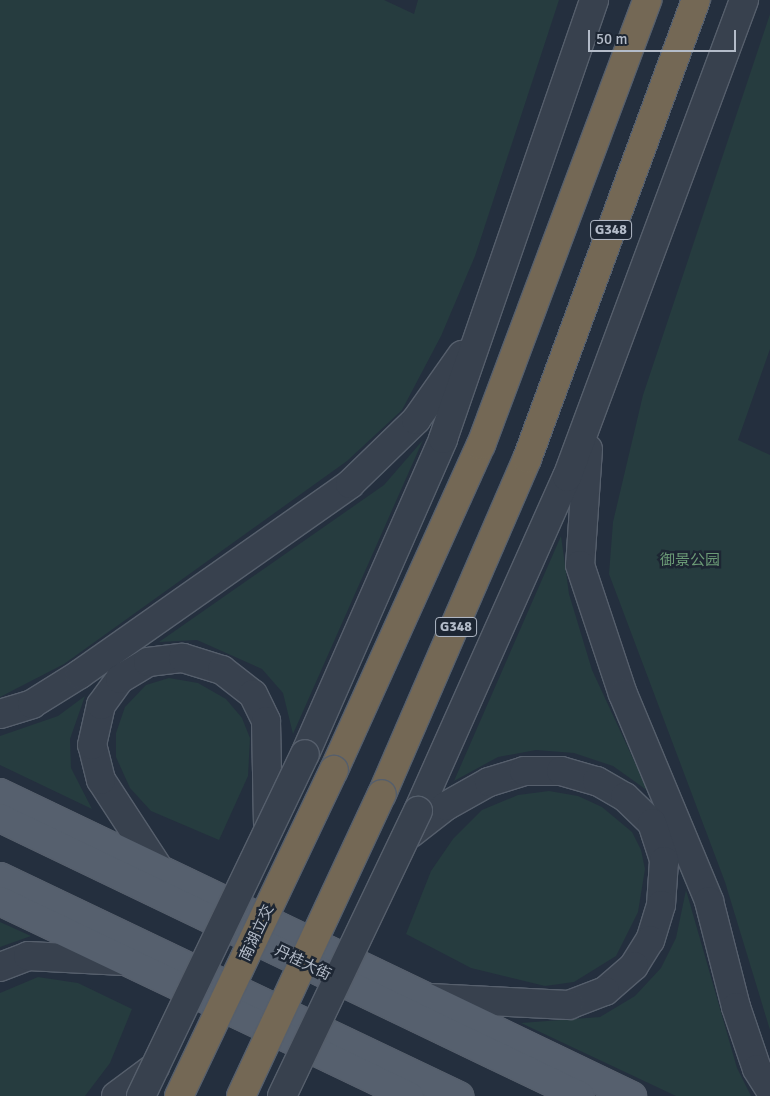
<!DOCTYPE html>
<meta charset="utf-8">
<style>
body{margin:0}
#map{position:relative;width:770px;height:1096px;overflow:hidden;background:#242f3e;font-family:Signika,"Noto Sans SC",sans-serif}
div>[style]{position:absolute}
.green>*{inset:0;background:#263c3f}
.roads{filter:drop-shadow(1px 0 #565f6c) drop-shadow(-1px 0 #565f6c) drop-shadow(0 1px #565f6c) drop-shadow(0 -1px #565f6c)}
.minor>*{height:28px;margin:-14px;padding:0 14px;transform-origin:14px;border-radius:14px;background:#38414e}
.major>*{height:28px;margin:-14px;padding:0 14px;transform-origin:14px;border-radius:14px;background:#56606e}
.highway>*{height:28px;margin:-14px;padding:0 14px;transform-origin:14px;border-radius:14px;background:#746855}
.bridges{filter:drop-shadow(1px 0 #565f6c) drop-shadow(-1px 0 #565f6c) drop-shadow(0 1px #565f6c) drop-shadow(0 -1px #565f6c)}
.minor-bridge>*{height:28px;margin:-14px;padding:0 14px;transform-origin:14px;border-radius:14px;background:#38414e}
.highway-bridge>*{height:28px;margin:-14px;padding:0 14px;transform-origin:14px;border-radius:14px;background:#746855}
span{translate:-50% -50%;white-space:nowrap;text-align:center;line-height:1.15;-webkit-text-stroke:5px #1d2633;paint-order:stroke}
.shield-label span{padding:1px 4px;background:#1d2633;border:1px solid;border-radius:4px;-webkit-text-stroke-width:0}
.shield-label{font-size:14px;color:#b4bcc9;font-weight:700}
.park-label{font-size:15px;color:#6b9a76}
.street-label{font-size:15px;color:#b4bcc9}
.scale{position:absolute;left:588px;top:30px;width:148px;height:22px;box-sizing:border-box;border:2px solid #b4bcc9;border-top:0;padding-left:6px;font-size:15px;line-height:18px;white-space:nowrap;color:#b4bcc9;-webkit-text-stroke:4px #1d2633;paint-order:stroke}
</style>
<div id="map">
<div class="green">
<i style="clip-path:polygon(0 0,384px 0,414px 14px,418px 0,559px 0,475px 256px,441px 336px,402px 410px,347px 461px,64px 664px,0 697px)"></i>
<i style="clip-path:polygon(770px 14px,770px 349px,738px 440px,770px 455px,770px 1030px,725px 882px,609px 574px,613px 522px,643px 395px)"></i>
<i style="clip-path:polygon(423px 440px,293px 734px,283px 693px,262px 669px,197px 640px,159px 642px,384px 485px)"></i>
<i style="clip-path:polygon(561px 536px,569px 594px,592px 670px,648px 791px,613px 766px,574px 753px,536px 750px,498px 757px,454px 781px)"></i>
<i style="clip-path:polygon(169px 678px,198px 683px,226px 699px,242px 718px,250px 738px,248px 776px,219px 840px,151px 811px,130px 788px,116px 757px,116px 733px,125px 707px,146px 685px)"></i>
<i style="clip-path:polygon(85px 696px,70px 739px,71px 768px,92px 809px,0 765px,0 736px,58px 716px)"></i>
<i style="clip-path:polygon(549px 791px,578px 796px,602px 807px,632px 832px,641px 850px,645px 869px,638px 912px,616px 956px,574px 982px,545px 986px,471px 968px,406px 934px,431px 871px,453px 839px,482px 810px,518px 795px)"></i>
<i style="clip-path:polygon(686px 890px,737px 1068px,751px 1096px,676px 1096px,521px 1023px,600px 1017px,635px 996px,661px 968px,676px 938px)"></i>
<i style="clip-path:polygon(0 922px,31px 936px,0 947px)"></i>
<i style="clip-path:polygon(38px 977px,78px 983px,132px 1009px,110px 1063px,85px 1096px,0 1096px,0 993px)"></i>
</div>
<div class="roads">
<div class="minor">
<i style="left:588px;top:449px;width:116px;rotate:93.9deg"></i>
<i style="left:580px;top:565px;width:136px;rotate:71.6deg"></i>
<i style="left:623px;top:694px;width:224px;rotate:67.4deg"></i>
<i style="left:709px;top:901px;width:109px;rotate:75.7deg"></i>
<i style="left:736px;top:1007px;width:65px;rotate:71.3deg"></i>
<i style="left:757px;top:1069px;width:25px;rotate:58deg"></i>
<i style="left:0;top:714px;width:34px;rotate:-17deg"></i>
<i style="left:32px;top:704px;width:57px;rotate:-32deg"></i>
<i style="left:80px;top:674px;width:330px;rotate:-35.1deg"></i>
<i style="left:350px;top:484px;width:92px;rotate:-44.1deg"></i>
<i style="left:416px;top:420px;width:80px;rotate:-54.7deg"></i>
<i style="left:305px;top:754px;width:344px;rotate:-66.3deg"></i>
<i style="left:443px;top:439px;width:464px;rotate:-71deg"></i>
<i style="left:418px;top:811px;width:366px;rotate:-66deg"></i>
<i style="left:567px;top:477px;width:509px;rotate:-69.64deg"></i>
<i style="left:410px;top:834px;width:46px;rotate:-37.9deg"></i>
<i style="left:446px;top:806px;width:49px;rotate:-29.2deg"></i>
<i style="left:489px;top:782px;width:37px;rotate:-17deg"></i>
<i style="left:524px;top:771px;width:37px"></i>
<i style="left:561px;top:771px;width:37px;rotate:16deg"></i>
<i style="left:597px;top:781px;width:32px;rotate:30deg"></i>
<i style="left:625px;top:797px;width:37px;rotate:44deg"></i>
<i style="left:652px;top:823px;width:40px;rotate:72deg"></i>
<i style="left:664px;top:861px;width:44px;rotate:93.9deg"></i>
<i style="left:661px;top:905px;width:37px;rotate:107deg"></i>
<i style="left:650px;top:940px;width:31px;rotate:122deg"></i>
<i style="left:634px;top:966px;width:38px;rotate:139deg"></i>
<i style="left:605px;top:991px;width:39px;rotate:159deg"></i>
<i style="left:569px;top:1005px;width:140px;rotate:-177.1deg"></i>
<i style="left:159px;top:869px;width:106px;rotate:-123.1deg"></i>
<i style="left:101px;top:780px;width:36px;rotate:-104deg"></i>
<i style="left:92px;top:745px;width:41px;rotate:-77.3deg"></i>
<i style="left:101px;top:705px;width:32px;rotate:-54deg"></i>
<i style="left:120px;top:679px;width:33px;rotate:-31deg"></i>
<i style="left:148px;top:662px;width:35px;rotate:-7deg"></i>
<i style="left:183px;top:658px;width:41px;rotate:17.1deg"></i>
<i style="left:222px;top:670px;width:39px;rotate:38deg"></i>
<i style="left:253px;top:694px;width:30px;rotate:64deg"></i>
<i style="left:266px;top:721px;width:109px;rotate:88.9deg"></i>
<i style="left:0;top:967px;width:30px;rotate:-21deg"></i>
<i style="left:28px;top:956px;width:96px;rotate:3deg"></i>
<i style="left:116px;top:1096px;width:49px;rotate:-36.6deg"></i>
</div>
<div class="major">
<i style="left:0;top:793px;width:701px;rotate:25.61deg"></i>
<i style="left:0;top:818px;width:643px;rotate:25.61deg"></i>
<i style="left:0;top:877px;width:509px;rotate:25.51deg"></i>
<i style="left:0;top:901px;width:453px;rotate:25.5deg"></i>
</div>
<div class="highway">
<i style="left:334px;top:770px;width:357px;rotate:-65.7deg"></i>
<i style="left:481px;top:445px;width:475px;rotate:-69.5deg"></i>
<i style="left:382px;top:794px;width:365px;rotate:-66.6deg"></i>
<i style="left:527px;top:459px;width:489px;rotate:-69.8deg"></i>
</div>
</div>
<div class="bridges">
<div class="minor-bridge">
<i style="left:141px;top:1096px;width:379px;rotate:-64.4deg"></i>
<i style="left:282px;top:1096px;width:316px;rotate:-64.5deg"></i>
</div>
<div class="highway-bridge">
<i style="left:179px;top:1096px;width:361px;rotate:-64.6deg"></i>
<i style="left:241px;top:1096px;width:333px;rotate:-65deg"></i>
</div>
</div>
<div class="shield-label">
<span style="left:611px;top:230px">G348</span>
<span style="left:456px;top:627px">G348</span>
</div>
<div class="park-label">
<span style="left:690px;top:561px">御景公园</span>
</div>
<div class="street-label">
<span style="left:257px;top:933px;rotate:-65deg">南湖立交</span>
<span style="left:303px;top:963px;rotate:26deg">丹桂大街</span>
</div>
<div class="scale">50 m</div>
</div>
